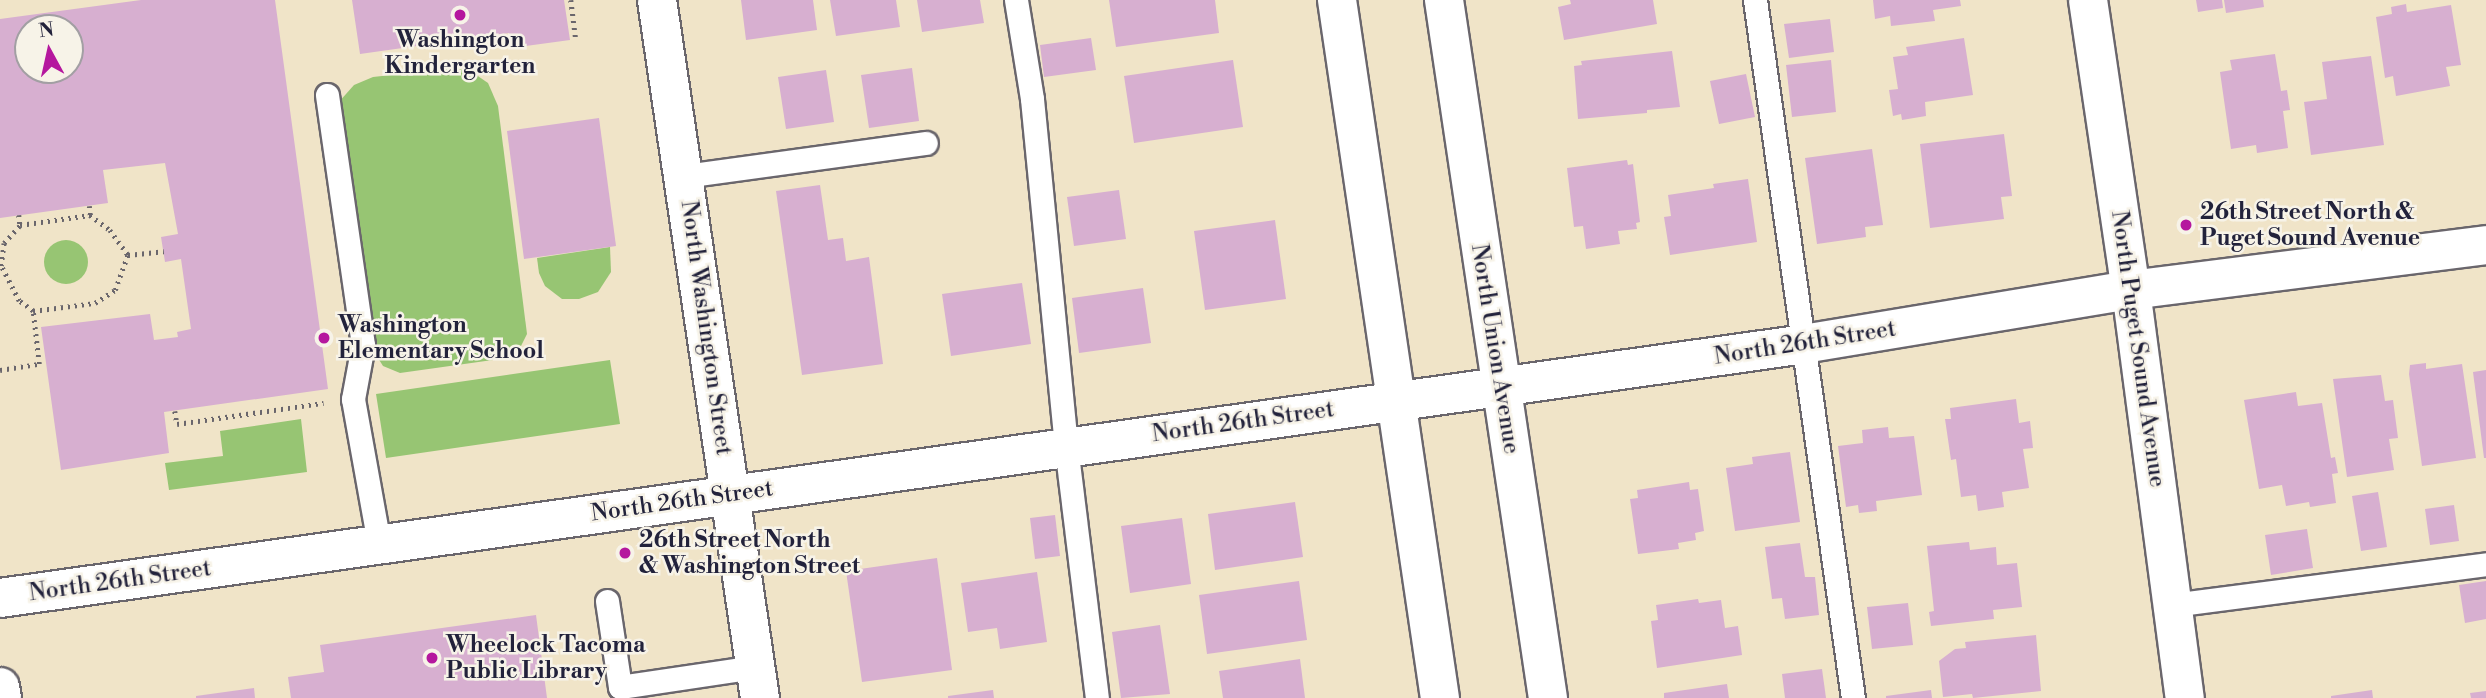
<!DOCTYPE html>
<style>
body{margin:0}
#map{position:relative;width:2486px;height:698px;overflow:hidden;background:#f0e4c8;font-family:"Libre Bodoni",serif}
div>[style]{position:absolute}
.green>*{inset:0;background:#97c573}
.round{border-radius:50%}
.building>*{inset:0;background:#d7afd0}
.path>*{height:4.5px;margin-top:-2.25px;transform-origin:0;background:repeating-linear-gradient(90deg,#6a666c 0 2px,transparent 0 7px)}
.roads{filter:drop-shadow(2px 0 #6a666c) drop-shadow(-2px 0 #6a666c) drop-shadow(0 2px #6a666c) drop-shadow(0 -2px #6a666c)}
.lane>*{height:23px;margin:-11.5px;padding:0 11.5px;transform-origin:11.5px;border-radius:11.5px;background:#fff}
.street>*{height:38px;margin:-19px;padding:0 19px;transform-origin:19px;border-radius:19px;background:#fff}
.secondary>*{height:38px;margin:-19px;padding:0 19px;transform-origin:19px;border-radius:19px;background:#fff}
.dots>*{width:19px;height:19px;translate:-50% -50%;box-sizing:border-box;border:4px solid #f7f3e8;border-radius:50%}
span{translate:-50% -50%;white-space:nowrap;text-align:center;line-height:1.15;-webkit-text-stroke:5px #f7f3e8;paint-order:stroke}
.poi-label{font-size:23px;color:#22223b;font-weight:700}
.left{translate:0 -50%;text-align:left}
.street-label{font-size:23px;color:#22223b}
.north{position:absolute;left:14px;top:14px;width:70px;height:70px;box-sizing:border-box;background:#f7f3e8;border:2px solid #a29fa3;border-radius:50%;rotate:352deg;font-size:19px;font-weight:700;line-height:28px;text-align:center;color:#22223b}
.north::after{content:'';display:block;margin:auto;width:24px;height:32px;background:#b5179e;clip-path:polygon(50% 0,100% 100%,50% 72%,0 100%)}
</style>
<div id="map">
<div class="green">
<i style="clip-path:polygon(454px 68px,472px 72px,488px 83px,498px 106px,527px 334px,521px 346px,507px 358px,400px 373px,383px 366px,371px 347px,338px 103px,354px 85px,373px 77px)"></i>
<i class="round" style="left:44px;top:240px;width:44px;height:44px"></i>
<i style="clip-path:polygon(610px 247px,611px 272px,598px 292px,579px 299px,562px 299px,545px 286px,539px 273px,537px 258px)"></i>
<i style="clip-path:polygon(610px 360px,620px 424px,386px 458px,376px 394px)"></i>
<i style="clip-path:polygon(301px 419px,307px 472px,169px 490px,165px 463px,223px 456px,220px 431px)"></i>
</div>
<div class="building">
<i style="clip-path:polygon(evenodd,141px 0,275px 0,328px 389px,164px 412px,169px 453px,61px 470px,41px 327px,150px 314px,154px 340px,178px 337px,177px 332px,191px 329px,181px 259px,165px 262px,161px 237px,178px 234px,165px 163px,103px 170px,108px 203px,0 218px,0 19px,141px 0,28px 28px,70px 28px,70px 70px,28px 70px,28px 28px)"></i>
<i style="clip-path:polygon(352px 0,564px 0,570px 40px,511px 48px,509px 33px,360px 54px)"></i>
<i style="clip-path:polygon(741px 0,813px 0,817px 30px,746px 40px)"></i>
<i style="clip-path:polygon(830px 0,896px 0,900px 27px,836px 36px)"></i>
<i style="clip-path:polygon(917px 0,980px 0,984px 23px,922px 32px)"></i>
<i style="clip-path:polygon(1109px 0,1215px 0,1219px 33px,1116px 47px)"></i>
<i style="clip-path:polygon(1570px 0,1653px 0,1657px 24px,1564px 40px,1558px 7px,1571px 4px)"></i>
<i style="clip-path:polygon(1873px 0,1960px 0,1961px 6px,1933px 10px,1935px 21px,1891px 26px,1890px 16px,1875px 19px)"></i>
<i style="clip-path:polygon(2196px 0,2222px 0,2223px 8px,2198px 12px)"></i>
<i style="clip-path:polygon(2224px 0,2263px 0,2264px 7px,2226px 13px)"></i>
<i style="clip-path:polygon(2406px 4px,2407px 12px,2451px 5px,2461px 65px,2446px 67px,2450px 86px,2396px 96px,2393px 76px,2385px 78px,2376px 17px,2392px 14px,2391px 7px)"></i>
<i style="clip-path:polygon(1830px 19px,1834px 52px,1789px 58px,1784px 24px)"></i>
<i style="clip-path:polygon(1091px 38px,1096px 70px,1044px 77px,1040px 45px)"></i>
<i style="clip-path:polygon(1964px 38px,1973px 95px,1925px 102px,1926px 116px,1902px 120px,1901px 114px,1893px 116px,1889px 90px,1898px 89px,1893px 57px,1908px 55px,1906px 47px)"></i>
<i style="clip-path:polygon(1672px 51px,1680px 107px,1647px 110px,1647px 113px,1578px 119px,1574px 66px,1582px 65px,1581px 61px)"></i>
<i style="clip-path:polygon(2275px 54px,2281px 91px,2287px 90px,2290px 110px,2283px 111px,2288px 148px,2257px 153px,2256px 145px,2231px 149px,2220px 72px,2232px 70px,2230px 60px)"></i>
<i style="clip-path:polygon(2371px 56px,2384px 145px,2311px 155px,2304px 102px,2327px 99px,2322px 62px)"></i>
<i style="clip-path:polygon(1233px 60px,1243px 127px,1134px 143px,1124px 76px)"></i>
<i style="clip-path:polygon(1831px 60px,1836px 112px,1792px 117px,1786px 65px)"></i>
<i style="clip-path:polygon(912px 68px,919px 121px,869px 128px,861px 75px)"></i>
<i style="clip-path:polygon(826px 70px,834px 122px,786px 129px,778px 77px)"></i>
<i style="clip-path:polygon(1746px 74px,1755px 117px,1719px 124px,1710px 81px)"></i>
<i style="clip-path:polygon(599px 118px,616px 246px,524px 259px,507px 131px)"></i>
<i style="clip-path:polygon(2004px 134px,2012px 196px,2001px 197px,2004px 219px,1930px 228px,1920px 144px)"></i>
<i style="clip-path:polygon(1872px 149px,1883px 225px,1865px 227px,1866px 237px,1817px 244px,1805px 158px)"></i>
<i style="clip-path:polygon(1627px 160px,1628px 165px,1633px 164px,1640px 222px,1636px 223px,1637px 229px,1618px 231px,1620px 244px,1586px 249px,1583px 226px,1574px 227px,1567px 168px)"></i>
<i style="clip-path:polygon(1748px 179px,1757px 242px,1670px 255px,1664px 217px,1671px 216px,1668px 195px,1714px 188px,1713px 184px)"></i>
<i style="clip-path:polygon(820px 185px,828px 240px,843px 238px,846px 261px,869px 257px,883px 364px,802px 375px,776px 191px)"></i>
<i style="clip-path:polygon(1119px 190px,1126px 239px,1074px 246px,1067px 197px)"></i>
<i style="clip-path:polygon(1275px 220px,1286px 299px,1205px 310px,1194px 231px)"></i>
<i style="clip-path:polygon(1022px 283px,1031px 344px,951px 356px,942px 294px)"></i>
<i style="clip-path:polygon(1143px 288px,1151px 343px,1079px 353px,1072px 298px)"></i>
<i style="clip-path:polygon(2426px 363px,2426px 369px,2462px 364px,2476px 458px,2422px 466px,2409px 374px,2410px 365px)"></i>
<i style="clip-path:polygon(2486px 370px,2486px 458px,2484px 458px,2473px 372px)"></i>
<i style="clip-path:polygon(2381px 375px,2385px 401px,2393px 400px,2398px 438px,2389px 439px,2394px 470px,2347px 477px,2333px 379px)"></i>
<i style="clip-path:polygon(2296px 392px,2298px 406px,2322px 403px,2331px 458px,2335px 457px,2338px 473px,2332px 474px,2336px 503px,2310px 507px,2309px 502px,2286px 506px,2282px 485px,2259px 489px,2244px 400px)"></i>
<i style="clip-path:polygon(2016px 399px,2019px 423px,2030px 421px,2033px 448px,2023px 449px,2029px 488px,2002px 492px,2004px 507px,1978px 511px,1976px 495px,1961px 497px,1956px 459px,1951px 460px,1945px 419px,1951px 419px,1950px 408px)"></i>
<i style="clip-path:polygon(1888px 427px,1889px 438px,1914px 436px,1922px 495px,1876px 501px,1877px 511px,1859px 513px,1858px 505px,1846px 507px,1838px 446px,1863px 443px,1862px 430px)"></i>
<i style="clip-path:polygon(1790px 452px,1800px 522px,1735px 531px,1726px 468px,1753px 464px,1752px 457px)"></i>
<i style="clip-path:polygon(1689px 482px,1690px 490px,1698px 489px,1704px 531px,1695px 533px,1696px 540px,1678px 543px,1679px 549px,1638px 554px,1630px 499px,1638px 498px,1637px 490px)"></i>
<i style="clip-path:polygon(2378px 492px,2387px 547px,2361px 551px,2352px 496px)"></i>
<i style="clip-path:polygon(1295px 502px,1303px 557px,1215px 570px,1208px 514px)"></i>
<i style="clip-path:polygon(2454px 505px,2459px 541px,2430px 545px,2425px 509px)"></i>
<i style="clip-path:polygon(1055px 515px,1060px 556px,1035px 559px,1030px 518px)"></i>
<i style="clip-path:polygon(1182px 518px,1191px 584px,1130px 593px,1121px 526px)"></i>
<i style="clip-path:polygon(2307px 529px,2313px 568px,2271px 575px,2265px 535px)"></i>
<i style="clip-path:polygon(1969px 542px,1970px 550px,1996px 547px,1997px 565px,2017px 563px,2022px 607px,1993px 610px,1994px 619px,1931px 626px,1929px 612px,1934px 611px,1927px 546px)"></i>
<i style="clip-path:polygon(1800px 543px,1805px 577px,1815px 577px,1819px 615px,1785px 619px,1782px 598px,1772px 599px,1765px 547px)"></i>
<i style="clip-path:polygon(937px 558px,952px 670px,862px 682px,846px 571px)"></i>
<i style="clip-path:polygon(1037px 572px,1047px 642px,1000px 649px,997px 628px,968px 632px,961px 583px)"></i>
<i style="clip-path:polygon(1299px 581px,1307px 640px,1207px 654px,1199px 595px)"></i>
<i style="clip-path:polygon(2486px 581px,2486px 619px,2465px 623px,2459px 585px)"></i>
<i style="clip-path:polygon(1698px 599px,1699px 603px,1721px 600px,1725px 628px,1738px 626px,1742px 655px,1657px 668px,1651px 621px,1658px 620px,1656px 605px)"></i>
<i style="clip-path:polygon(1908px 603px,1913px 645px,1872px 649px,1867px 607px)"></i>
<i style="clip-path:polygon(536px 615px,547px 698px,291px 698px,288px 677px,324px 672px,320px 645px)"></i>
<i style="clip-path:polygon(1160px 625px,1170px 694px,1121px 698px,1112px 632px)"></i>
<i style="clip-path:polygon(2036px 635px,2041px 691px,1973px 698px,1972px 694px,1943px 697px,1939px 661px,1955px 649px,1966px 648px,1965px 642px)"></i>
<i style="clip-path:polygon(1300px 659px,1305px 698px,1223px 698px,1219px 671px)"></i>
<i style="clip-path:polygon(1822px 669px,1826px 698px,1785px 698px,1782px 674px)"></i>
<i style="clip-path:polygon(1727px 684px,1729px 698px,1664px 698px,1664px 693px)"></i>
<i style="clip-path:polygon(254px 688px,255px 698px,196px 698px,196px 696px)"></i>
<i style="clip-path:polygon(993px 690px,994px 698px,948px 698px,948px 696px)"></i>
<i style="clip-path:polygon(1931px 690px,1932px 698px,1886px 698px,1886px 696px)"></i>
<i style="clip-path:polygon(2372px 690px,2373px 698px,2331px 698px,2331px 696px)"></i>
<i style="clip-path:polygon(2486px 691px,2486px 698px,2471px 698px,2470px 693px)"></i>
</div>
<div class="path">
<i style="left:571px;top:0;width:40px;rotate:82.9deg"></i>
<i style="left:19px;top:215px;width:10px;rotate:84deg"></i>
<i style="left:90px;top:215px;width:25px;rotate:37deg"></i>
<i style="left:110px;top:230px;width:31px;rotate:54deg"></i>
<i style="left:33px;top:311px;width:17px;rotate:-144deg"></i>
<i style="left:19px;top:301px;width:39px;rotate:-117deg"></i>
<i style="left:1px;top:266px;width:23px;rotate:-83deg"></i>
<i style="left:4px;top:243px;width:24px;rotate:-48deg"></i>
<i style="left:20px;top:225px;width:71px;rotate:-8.1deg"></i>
<i style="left:90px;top:215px;width:9px;rotate:-96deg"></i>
<i style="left:0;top:370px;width:39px;rotate:-9deg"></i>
<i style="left:39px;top:364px;width:53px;rotate:-96.5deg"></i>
<i style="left:33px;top:311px;width:63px;rotate:-7.4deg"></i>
<i style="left:95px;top:303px;width:24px;rotate:-33deg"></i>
<i style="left:115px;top:290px;width:37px;rotate:-70deg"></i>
<i style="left:128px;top:255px;width:36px;rotate:-6deg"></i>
<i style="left:175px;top:411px;width:13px;rotate:81deg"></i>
<i style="left:177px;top:424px;width:148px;rotate:-8.2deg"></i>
</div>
<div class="roads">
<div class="lane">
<i style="left:1016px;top:0;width:100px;rotate:80.8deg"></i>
<i style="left:1032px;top:99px;width:349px;rotate:84.4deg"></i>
<i style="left:1066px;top:446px;width:254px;rotate:83deg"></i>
<i style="left:1755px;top:0;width:705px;rotate:82.01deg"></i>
<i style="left:327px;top:95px;width:253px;rotate:81.8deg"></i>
<i style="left:363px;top:345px;width:55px;rotate:100.5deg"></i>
<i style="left:353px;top:399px;width:147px;rotate:79.8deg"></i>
<i style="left:684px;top:176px;width:244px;rotate:-7.8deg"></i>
<i style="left:607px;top:601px;width:87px;rotate:81.4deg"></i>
<i style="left:620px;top:687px;width:137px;rotate:-8.4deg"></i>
<i style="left:2172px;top:605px;width:317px;rotate:-7.4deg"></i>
</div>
<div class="street">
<i style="left:657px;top:0;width:706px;rotate:81.61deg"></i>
<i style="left:2088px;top:0;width:293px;rotate:81.6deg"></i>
<i style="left:2131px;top:290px;width:412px;rotate:82.5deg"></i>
<i style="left:0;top:687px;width:11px;rotate:80deg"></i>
</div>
<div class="secondary">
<i style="left:1337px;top:0;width:706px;rotate:81.61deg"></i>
<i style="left:1444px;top:0;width:706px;rotate:81.53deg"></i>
<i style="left:0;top:598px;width:1822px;rotate:-8.01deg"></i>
<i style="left:1804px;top:344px;width:331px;rotate:-9.4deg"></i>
<i style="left:2131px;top:290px;width:358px;rotate:-7.2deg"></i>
</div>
</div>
<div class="dots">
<i style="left:460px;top:15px;background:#b5179e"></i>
<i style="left:2186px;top:225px;background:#b5179e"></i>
<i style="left:324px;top:338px;background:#b5179e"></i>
<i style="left:625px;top:553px;background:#b5179e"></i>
<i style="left:432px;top:658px;background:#b5179e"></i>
</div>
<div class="poi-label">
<span style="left:460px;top:53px">Washington<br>Kindergarten</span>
<span class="left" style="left:2200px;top:225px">26th Street North &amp;<br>Puget Sound Avenue</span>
<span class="left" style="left:338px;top:338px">Washington<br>Elementary School</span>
<span class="left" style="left:639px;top:553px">26th Street North<br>&amp; Washington Street</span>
<span class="left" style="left:446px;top:658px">Wheelock Tacoma<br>Public Library</span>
</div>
<div class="street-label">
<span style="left:706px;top:328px;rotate:82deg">North Washington Street</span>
<span style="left:1805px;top:343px;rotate:-9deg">North 26th Street</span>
<span style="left:1495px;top:349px;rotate:81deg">North Union Avenue</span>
<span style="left:2138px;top:349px;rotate:82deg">North Puget Sound Avenue</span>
<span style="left:1243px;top:422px;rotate:-8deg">North 26th Street</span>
<span style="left:682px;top:501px;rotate:-8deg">North 26th Street</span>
<span style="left:120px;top:581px;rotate:-8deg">North 26th Street</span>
</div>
<div class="north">N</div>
</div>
